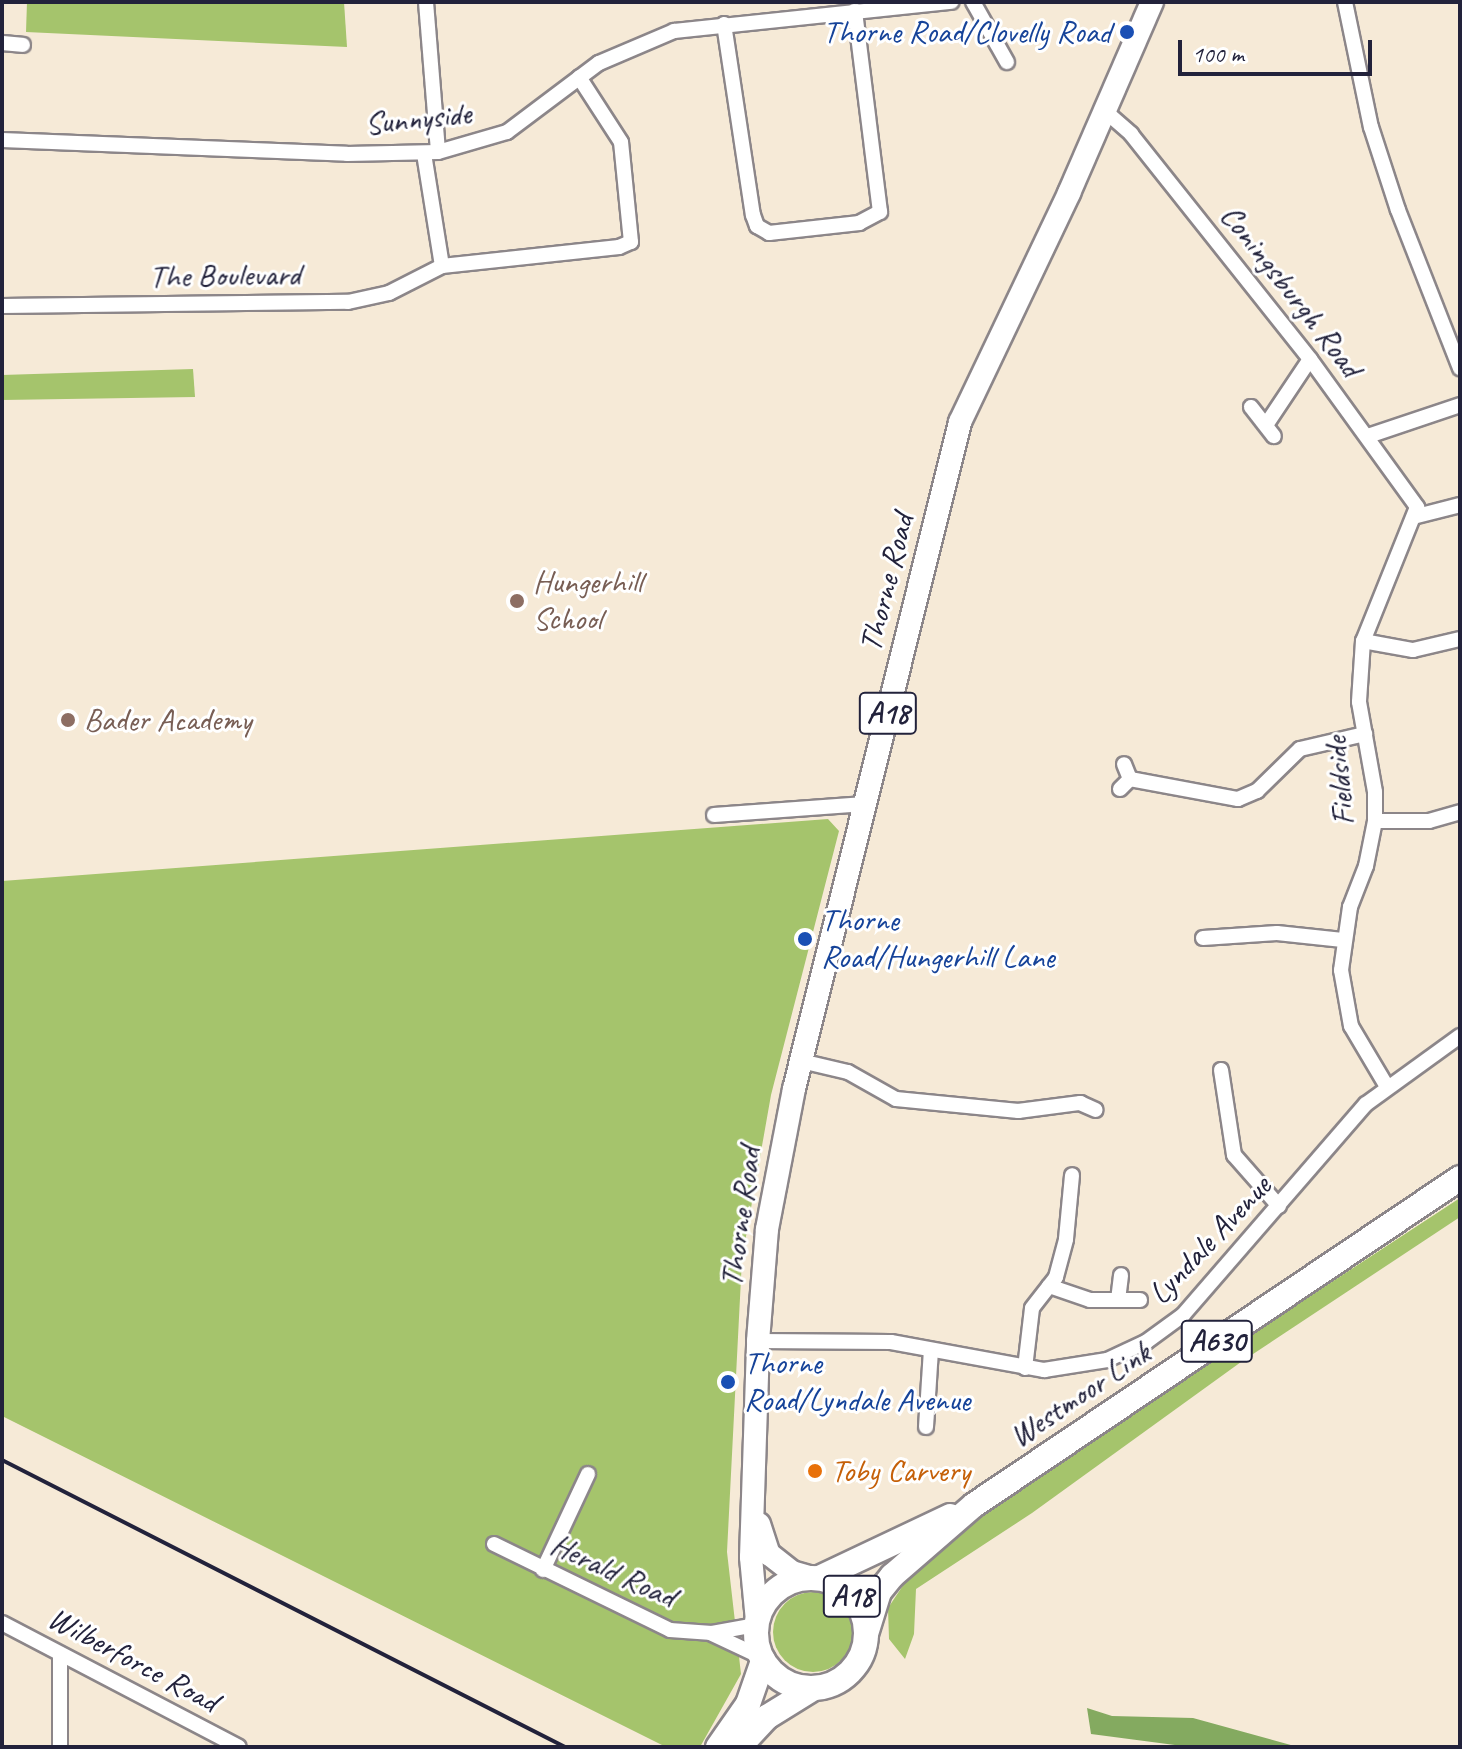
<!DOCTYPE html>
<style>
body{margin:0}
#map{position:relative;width:1462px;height:1749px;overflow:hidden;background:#f6ead7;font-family:Caveat,sans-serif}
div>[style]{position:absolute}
.green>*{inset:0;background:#a5c46c}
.round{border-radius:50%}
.forest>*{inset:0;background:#84aa60}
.roads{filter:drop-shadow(2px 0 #8c8689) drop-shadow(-2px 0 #8c8689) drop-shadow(0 2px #8c8689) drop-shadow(0 -2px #8c8689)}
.minor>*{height:14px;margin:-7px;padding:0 7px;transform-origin:7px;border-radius:7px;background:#fff}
.primary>*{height:22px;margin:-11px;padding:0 11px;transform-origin:11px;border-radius:11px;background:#fff}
.trunk>*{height:24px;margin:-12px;padding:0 12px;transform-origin:12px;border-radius:12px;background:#fff}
.trunk>.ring{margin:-12px;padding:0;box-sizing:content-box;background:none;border:24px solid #fff;border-radius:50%}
.rail>*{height:4px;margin:-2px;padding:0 2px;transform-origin:2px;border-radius:2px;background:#22223b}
.dots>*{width:22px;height:22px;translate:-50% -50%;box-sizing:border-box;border:4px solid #fff;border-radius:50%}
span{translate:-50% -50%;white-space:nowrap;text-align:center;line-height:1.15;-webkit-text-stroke:6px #fff;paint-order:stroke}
.shield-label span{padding:2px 6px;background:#fff;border:2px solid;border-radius:6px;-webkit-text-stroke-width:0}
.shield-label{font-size:30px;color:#22223b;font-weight:700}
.transit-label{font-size:32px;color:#164399}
.right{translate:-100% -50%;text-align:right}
.left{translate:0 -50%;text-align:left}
.street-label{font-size:32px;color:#22223b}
.education-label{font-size:32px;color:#785e54}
.food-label{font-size:32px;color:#c56008}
.frame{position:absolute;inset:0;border:4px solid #22223b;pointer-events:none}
.scale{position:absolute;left:1178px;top:40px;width:194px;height:36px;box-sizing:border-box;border:4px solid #22223b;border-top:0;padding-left:10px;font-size:24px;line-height:28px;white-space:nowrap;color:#22223b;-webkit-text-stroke:6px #fff;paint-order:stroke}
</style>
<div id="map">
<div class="green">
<i style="clip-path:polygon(27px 2px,344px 2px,347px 47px,26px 32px)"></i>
<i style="clip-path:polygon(193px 369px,195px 397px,2px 400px,2px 375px)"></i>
<i style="clip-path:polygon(828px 819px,839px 831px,771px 1095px,742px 1259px,727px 1552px,741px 1674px,700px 1747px,666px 1747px,2px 1416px,2px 881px)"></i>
<i style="clip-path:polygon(1460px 1198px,1460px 1217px,1241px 1362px,1032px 1513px,916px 1589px,914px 1634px,905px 1659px,889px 1639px,888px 1608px,912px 1572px,985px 1509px)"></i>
<i class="round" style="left:773px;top:1592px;width:80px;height:80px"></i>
</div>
<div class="forest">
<i style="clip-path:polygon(1087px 1708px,1112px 1716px,1193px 1718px,1298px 1747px,1190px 1747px,1091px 1734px)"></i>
</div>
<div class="roads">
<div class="minor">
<i style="left:426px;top:2px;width:150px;rotate:85.4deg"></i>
<i style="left:973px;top:2px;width:69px;rotate:60.5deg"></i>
<i style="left:1345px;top:2px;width:128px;rotate:78.3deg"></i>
<i style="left:1371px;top:127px;width:87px;rotate:72deg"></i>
<i style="left:1398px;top:210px;width:170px;rotate:68.6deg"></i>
<i style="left:724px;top:24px;width:193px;rotate:81.4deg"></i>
<i style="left:753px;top:215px;width:12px;rotate:70deg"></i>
<i style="left:757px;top:226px;width:14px;rotate:30deg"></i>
<i style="left:769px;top:233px;width:91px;rotate:-6.3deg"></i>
<i style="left:859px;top:223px;width:24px;rotate:-28deg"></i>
<i style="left:880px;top:212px;width:203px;rotate:-97.1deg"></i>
<i style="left:2px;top:43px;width:21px;rotate:5deg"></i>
<i style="left:1105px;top:111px;width:35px;rotate:41deg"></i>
<i style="left:1131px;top:134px;width:288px;rotate:51.5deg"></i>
<i style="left:1310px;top:359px;width:183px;rotate:54.1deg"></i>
<i style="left:1417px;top:507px;width:144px;rotate:111.9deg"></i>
<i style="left:1363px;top:641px;width:61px;rotate:93.8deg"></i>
<i style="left:1359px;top:702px;width:91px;rotate:79.9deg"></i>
<i style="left:1375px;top:792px;width:29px;rotate:90deg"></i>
<i style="left:1375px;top:821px;width:46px;rotate:101.3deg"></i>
<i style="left:1366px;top:866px;width:44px;rotate:111.3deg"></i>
<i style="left:1350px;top:907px;width:64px;rotate:98.1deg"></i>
<i style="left:1341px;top:970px;width:57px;rotate:79.9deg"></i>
<i style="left:1351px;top:1026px;width:69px;rotate:59.3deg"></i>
<i style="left:2px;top:140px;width:345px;rotate:2.3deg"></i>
<i style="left:347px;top:154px;width:91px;rotate:-1.3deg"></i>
<i style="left:438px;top:152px;width:72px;rotate:-16.2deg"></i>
<i style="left:507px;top:132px;width:115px;rotate:-36.9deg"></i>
<i style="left:599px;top:63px;width:82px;rotate:-23.1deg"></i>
<i style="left:674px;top:31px;width:279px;rotate:-6deg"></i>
<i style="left:442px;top:266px;width:178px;rotate:-6.1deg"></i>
<i style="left:619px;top:247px;width:13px;rotate:-23deg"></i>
<i style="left:631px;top:242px;width:100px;rotate:-95.7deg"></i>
<i style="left:621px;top:142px;width:77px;rotate:-122.9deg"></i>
<i style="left:2px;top:306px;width:346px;rotate:-0.7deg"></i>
<i style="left:348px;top:302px;width:42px;rotate:-12.4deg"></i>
<i style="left:389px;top:293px;width:59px;rotate:-27deg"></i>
<i style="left:442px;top:266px;width:114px;rotate:-99.1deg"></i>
<i style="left:1251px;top:407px;width:37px;rotate:52deg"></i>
<i style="left:1266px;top:425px;width:79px;rotate:-56.3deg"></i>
<i style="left:1368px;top:436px;width:97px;rotate:-18.6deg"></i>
<i style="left:1417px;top:516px;width:44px;rotate:-14.3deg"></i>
<i style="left:1363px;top:641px;width:51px;rotate:10.2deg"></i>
<i style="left:1413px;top:650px;width:48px;rotate:-13.2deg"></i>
<i style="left:1130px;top:779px;width:110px;rotate:10.5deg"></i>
<i style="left:1238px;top:799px;width:21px;rotate:-23deg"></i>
<i style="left:1257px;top:791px;width:60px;rotate:-44.3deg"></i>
<i style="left:1300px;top:749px;width:67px;rotate:-13deg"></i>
<i style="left:1120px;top:789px;width:14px;rotate:-45deg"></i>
<i style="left:1130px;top:779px;width:16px;rotate:-112deg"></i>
<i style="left:714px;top:815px;width:151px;rotate:-4.2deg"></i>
<i style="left:1375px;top:821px;width:54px"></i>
<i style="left:1429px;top:821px;width:32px;rotate:-16deg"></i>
<i style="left:1203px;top:938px;width:74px;rotate:-3.9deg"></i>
<i style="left:1277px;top:933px;width:66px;rotate:6.1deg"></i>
<i style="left:801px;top:1061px;width:48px;rotate:13.2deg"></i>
<i style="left:848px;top:1072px;width:55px;rotate:29.4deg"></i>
<i style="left:896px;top:1099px;width:123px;rotate:5.6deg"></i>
<i style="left:1018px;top:1111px;width:63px;rotate:-7.4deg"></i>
<i style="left:1080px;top:1103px;width:17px;rotate:24deg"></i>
<i style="left:1221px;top:1070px;width:86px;rotate:81.3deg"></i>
<i style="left:1234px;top:1155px;width:68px;rotate:48.6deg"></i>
<i style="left:1049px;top:1286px;width:43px;rotate:18.9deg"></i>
<i style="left:1090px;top:1300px;width:50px"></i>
<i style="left:1118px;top:1300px;width:25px;rotate:-83deg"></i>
<i style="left:758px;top:1341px;width:133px;rotate:0.4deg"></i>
<i style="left:891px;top:1342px;width:156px;rotate:10.4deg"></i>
<i style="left:1044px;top:1370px;width:64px;rotate:-9deg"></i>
<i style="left:1107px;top:1360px;width:43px;rotate:-24.8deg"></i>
<i style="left:1146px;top:1342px;width:46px;rotate:-36.1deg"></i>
<i style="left:1183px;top:1315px;width:279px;rotate:-49.1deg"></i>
<i style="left:1366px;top:1104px;width:116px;rotate:-35.9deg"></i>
<i style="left:1025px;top:1368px;width:60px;rotate:-83.3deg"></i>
<i style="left:1032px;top:1308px;width:39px;rotate:-52deg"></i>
<i style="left:1056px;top:1277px;width:39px;rotate:-75deg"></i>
<i style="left:1066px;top:1239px;width:64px;rotate:-84.6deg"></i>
<i style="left:926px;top:1427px;width:77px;rotate:-86.3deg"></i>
<i style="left:494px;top:1544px;width:196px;rotate:26deg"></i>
<i style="left:670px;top:1630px;width:42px;rotate:4.1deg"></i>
<i style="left:712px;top:1633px;width:45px;rotate:-10.3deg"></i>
<i style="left:543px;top:1570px;width:106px;rotate:-64.9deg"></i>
<i style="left:2px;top:1623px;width:267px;rotate:27.6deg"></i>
<i style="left:712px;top:1634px;width:54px;rotate:25.1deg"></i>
<i style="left:60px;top:1654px;width:93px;rotate:90deg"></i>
</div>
<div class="primary">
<i style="left:759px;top:1524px;width:32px;rotate:72deg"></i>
<i style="left:769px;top:1554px;width:29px;rotate:38deg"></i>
<i style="left:792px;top:1572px;width:19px;rotate:16deg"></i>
<i style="left:757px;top:1621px;width:64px;rotate:-95.4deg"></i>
<i style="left:751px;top:1557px;width:216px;rotate:-88.1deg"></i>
<i style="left:758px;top:1341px;width:112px;rotate:-85.4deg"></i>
<i style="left:767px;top:1229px;width:143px;rotate:-79.1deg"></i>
<i style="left:794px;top:1089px;width:687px;rotate:-76.02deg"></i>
<i style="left:960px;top:422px;width:254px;rotate:-64.5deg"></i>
<i style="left:1069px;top:193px;width:208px;rotate:-66.5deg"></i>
</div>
<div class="trunk">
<i class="ring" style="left:756px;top:1578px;width:86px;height:86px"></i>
<i style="left:819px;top:1578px;width:145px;rotate:-25.3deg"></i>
<i style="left:866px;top:1634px;width:44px;rotate:-72.8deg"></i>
<i style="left:879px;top:1592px;width:21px;rotate:-51deg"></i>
<i style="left:892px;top:1576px;width:108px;rotate:-40.9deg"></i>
<i style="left:974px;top:1505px;width:586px;rotate:-33.93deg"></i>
<i style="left:718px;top:1747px;width:52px;rotate:-55.1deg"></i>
<i style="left:748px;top:1704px;width:46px;rotate:-70.8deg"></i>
<i style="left:739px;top:1747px;width:41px;rotate:-47deg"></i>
<i style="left:767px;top:1717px;width:55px;rotate:-31.7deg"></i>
</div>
</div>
<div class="rail">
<i style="left:2px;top:1460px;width:632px;rotate:27.01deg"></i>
</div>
<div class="dots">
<i style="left:1127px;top:32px;background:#1a4fb4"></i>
<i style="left:517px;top:601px;background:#8d6e63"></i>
<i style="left:68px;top:720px;background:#8d6e63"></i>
<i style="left:805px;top:939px;background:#1a4fb4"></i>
<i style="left:728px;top:1382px;background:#1a4fb4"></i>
<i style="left:815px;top:1471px;background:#e8710a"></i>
</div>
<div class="shield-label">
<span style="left:888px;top:713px">A18</span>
<span style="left:1217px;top:1341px">A630</span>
<span style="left:852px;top:1596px">A18</span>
</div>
<div class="transit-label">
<span class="right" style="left:1111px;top:32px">Thorne Road/Clovelly Road</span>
<span class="left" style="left:821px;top:939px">Thorne<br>Road/Hungerhill Lane</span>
<span class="left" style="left:744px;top:1382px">Thorne<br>Road/Lyndale Avenue</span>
</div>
<div class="street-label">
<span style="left:418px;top:119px;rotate:-6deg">Sunnyside</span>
<span style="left:225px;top:276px;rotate:-1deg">The Boulevard</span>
<span style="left:1291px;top:291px;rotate:52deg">Coningsburgh Road</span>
<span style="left:887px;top:583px;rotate:-76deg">Thorne Road</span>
<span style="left:1340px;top:781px;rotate:-95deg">Fieldside</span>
<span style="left:741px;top:1217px;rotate:-82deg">Thorne Road</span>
<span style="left:1210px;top:1240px;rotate:-47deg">Lyndale Avenue</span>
<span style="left:1080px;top:1395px;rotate:-34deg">Westmoor Link</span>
<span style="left:613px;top:1571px;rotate:25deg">Herald Road</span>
<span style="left:133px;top:1660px;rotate:28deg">Wilberforce Road</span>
</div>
<div class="education-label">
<span class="left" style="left:533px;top:601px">Hungerhill<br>School</span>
<span class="left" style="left:84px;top:720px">Bader Academy</span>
</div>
<div class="food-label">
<span class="left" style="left:831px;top:1471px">Toby Carvery</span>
</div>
<div class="frame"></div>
<div class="scale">100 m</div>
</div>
